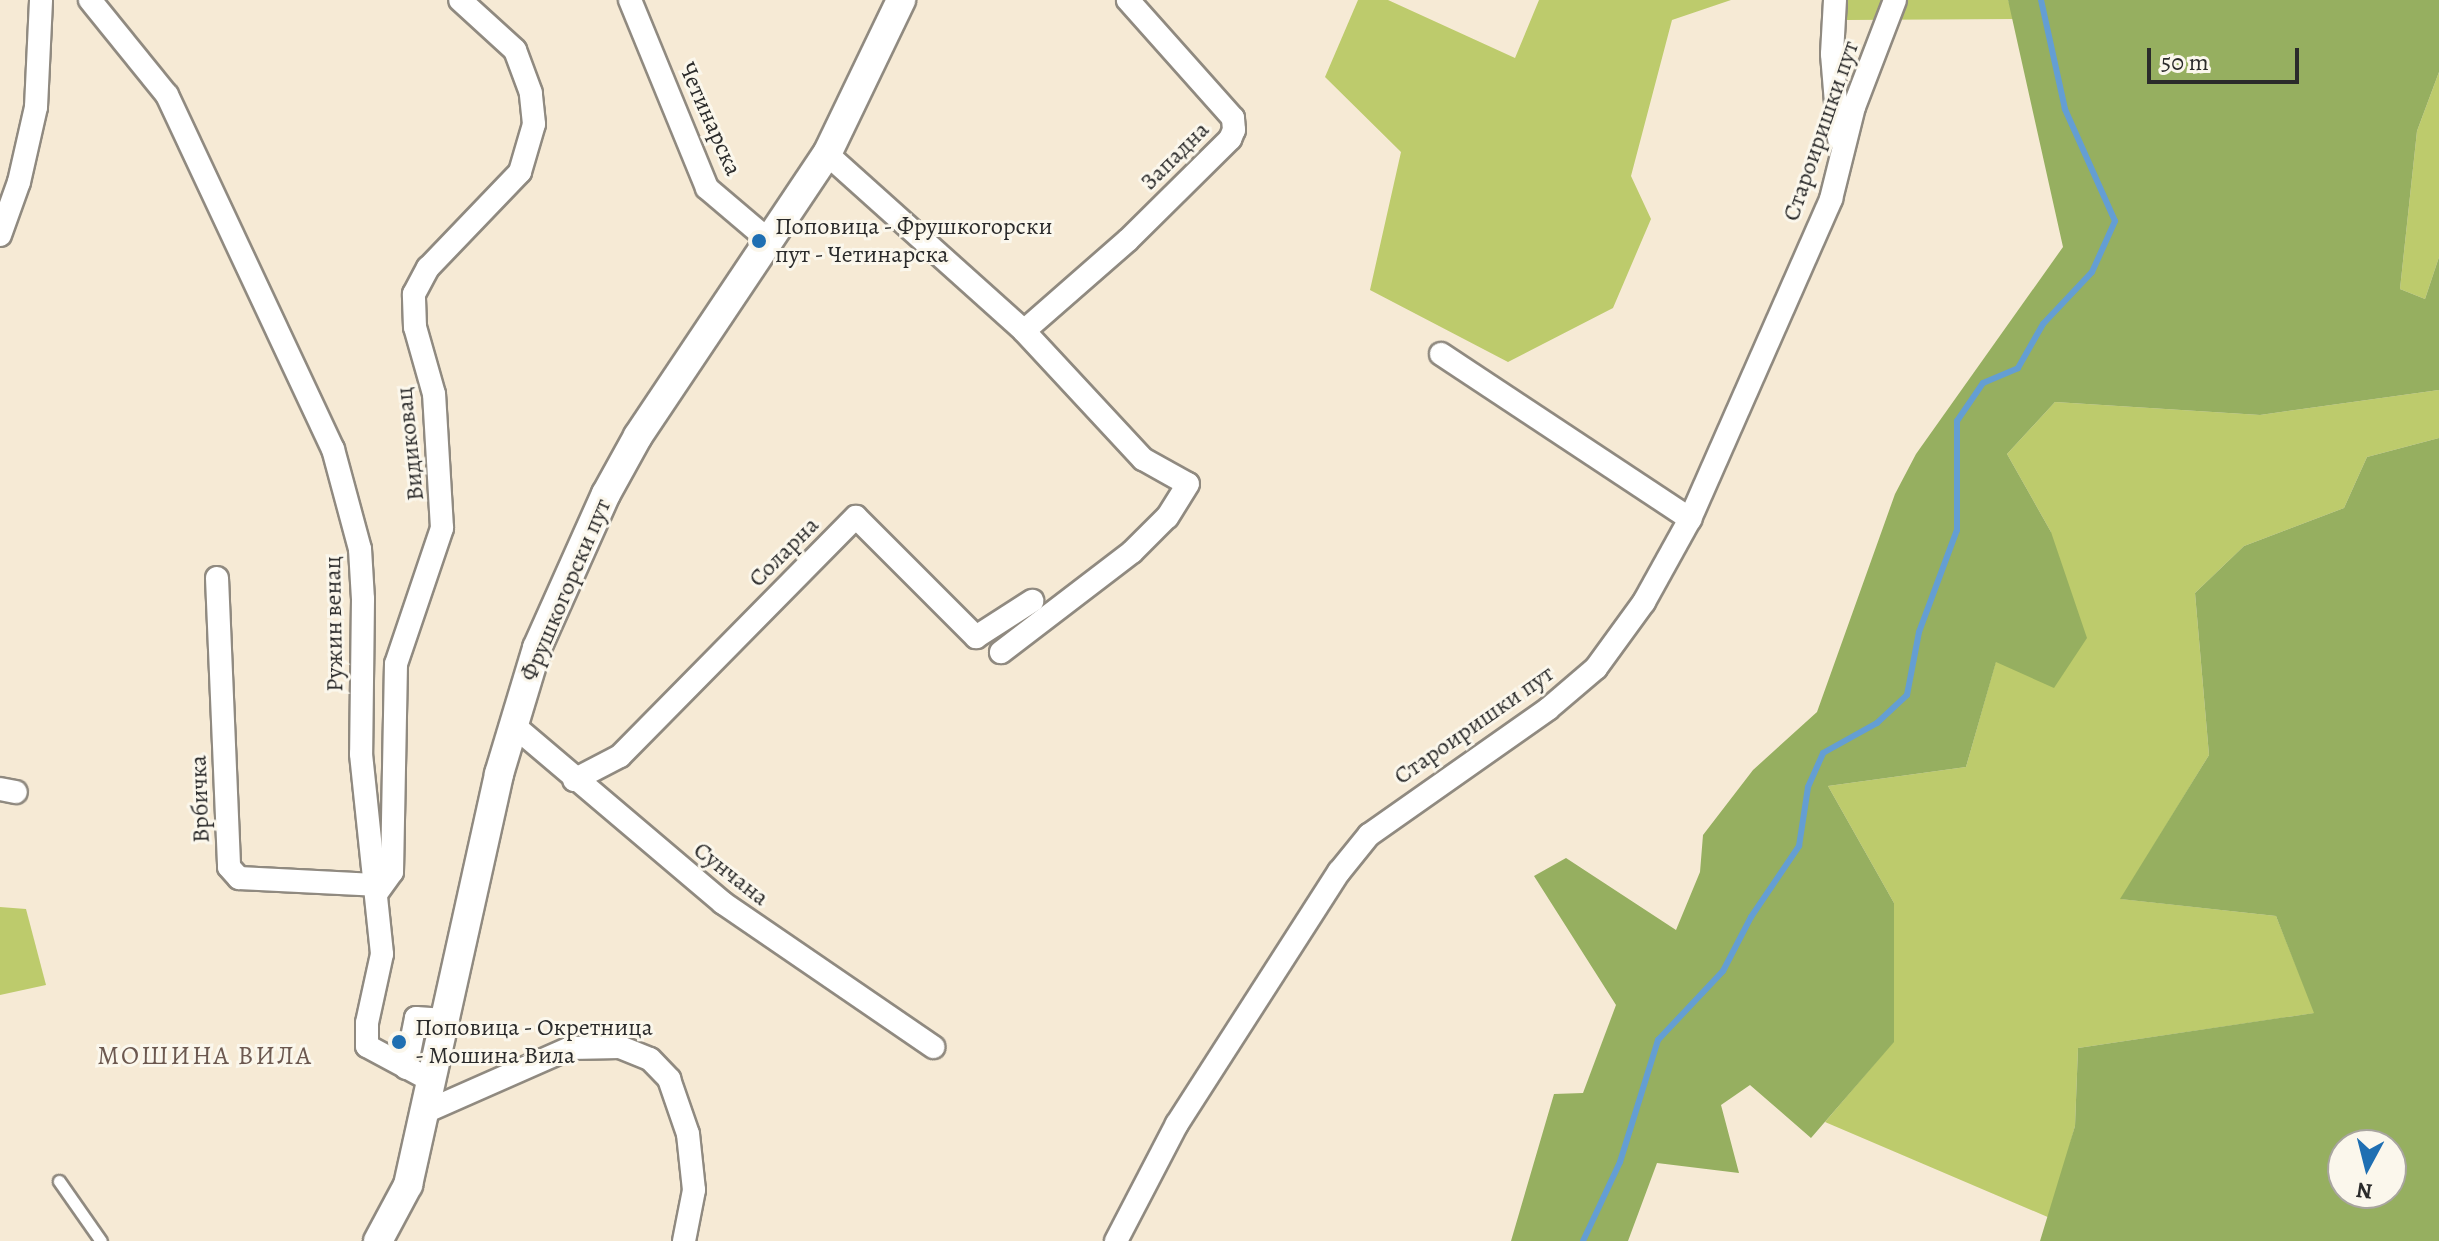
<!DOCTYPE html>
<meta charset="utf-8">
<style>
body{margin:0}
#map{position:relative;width:2439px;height:1241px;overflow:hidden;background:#f6ead5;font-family:Alegreya,serif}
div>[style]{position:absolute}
.green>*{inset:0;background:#bdcb6c}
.forest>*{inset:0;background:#96af60}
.stream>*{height:6px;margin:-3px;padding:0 3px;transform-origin:3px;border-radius:3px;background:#649ed3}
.roads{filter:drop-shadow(2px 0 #908a80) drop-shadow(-2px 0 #908a80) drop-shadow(0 2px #908a80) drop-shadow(0 -2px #908a80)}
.service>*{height:11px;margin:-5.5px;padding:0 5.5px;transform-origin:5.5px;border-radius:5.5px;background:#fff}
.minor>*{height:22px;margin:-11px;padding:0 11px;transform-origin:11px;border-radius:11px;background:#fff}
.tertiary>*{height:28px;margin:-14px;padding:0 14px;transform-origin:14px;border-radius:14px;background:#fff}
.dots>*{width:22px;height:22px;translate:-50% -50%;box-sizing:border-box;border:4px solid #fbf7ec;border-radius:50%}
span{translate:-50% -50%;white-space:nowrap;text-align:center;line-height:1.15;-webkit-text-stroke:6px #fbf7ec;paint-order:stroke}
.street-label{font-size:24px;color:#2b2b2b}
.poi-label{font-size:24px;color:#2b2b2b}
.left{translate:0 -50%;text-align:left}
.neighbourhood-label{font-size:26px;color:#6c584f;letter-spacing:2px}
.north{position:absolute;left:2327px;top:1129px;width:80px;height:80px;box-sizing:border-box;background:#fbf7ec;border:2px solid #a8a59f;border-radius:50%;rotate:187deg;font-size:22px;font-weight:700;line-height:32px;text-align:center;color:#2b2b2b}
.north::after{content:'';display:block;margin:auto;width:28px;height:36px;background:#1f6fb2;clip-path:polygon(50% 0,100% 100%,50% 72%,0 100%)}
.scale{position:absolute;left:2147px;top:48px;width:152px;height:36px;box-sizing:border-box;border:4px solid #2b2b2b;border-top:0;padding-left:10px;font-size:24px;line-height:28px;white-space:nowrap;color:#2b2b2b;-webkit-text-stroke:6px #fbf7ec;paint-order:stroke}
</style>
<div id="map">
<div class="green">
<i style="clip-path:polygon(1358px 0,1388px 0,1515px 58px,1539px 0,1731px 0,1672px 20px,1631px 176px,1651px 219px,1613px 308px,1508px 362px,1370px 290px,1401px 152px,1325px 77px)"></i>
<i style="clip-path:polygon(1847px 0,2008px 0,2015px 19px,1847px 20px)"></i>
<i style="clip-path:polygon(2439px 72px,2439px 257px,2425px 299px,2400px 289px,2417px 131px)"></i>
<i style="clip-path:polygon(2439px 390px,2439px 438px,2367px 457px,2344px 508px,2244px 546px,2195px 593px,2209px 755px,2121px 899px,2276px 916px,2315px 1013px,2078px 1048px,2075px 1126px,2050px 1218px,1825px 1122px,1894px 1041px,1894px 903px,1828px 786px,1966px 767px,1996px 661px,2051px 532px,2007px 454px,2055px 402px,2260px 415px)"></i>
<i style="clip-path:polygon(0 907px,26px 909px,46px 985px,0 995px)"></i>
</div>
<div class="forest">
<i style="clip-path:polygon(2008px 0,2439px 0,2439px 72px,2417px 131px,2400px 289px,2425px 299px,2439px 257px,2439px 390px,2260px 415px,2055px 402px,2007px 454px,2051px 532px,2087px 638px,2054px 688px,1996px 662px,1966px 767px,1828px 786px,1894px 903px,1894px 1042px,1811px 1138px,1750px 1085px,1721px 1105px,1739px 1173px,1657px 1163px,1628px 1241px,1511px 1241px,1554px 1094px,1583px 1093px,1616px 1005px,1534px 876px,1566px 858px,1676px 930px,1700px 872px,1703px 835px,1753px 770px,1817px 712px,1895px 494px,1916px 454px,2063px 247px)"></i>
<i style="clip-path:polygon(evenodd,2439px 438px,2439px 1241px,2040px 1241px,2075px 1126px,2078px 1048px,2314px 1013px,2276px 916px,2120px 899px,2209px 755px,2195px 593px,2244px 546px,2344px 508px,2367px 457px,2439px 438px,2391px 1145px,2391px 1193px,2343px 1193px,2343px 1145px,2391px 1145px)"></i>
</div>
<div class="stream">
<i style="left:1583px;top:1241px;width:87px;rotate:-64.9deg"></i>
<i style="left:1620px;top:1162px;width:128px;rotate:-72.7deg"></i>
<i style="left:1658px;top:1040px;width:95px;rotate:-46.7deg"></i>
<i style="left:1723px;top:971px;width:61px;rotate:-62.6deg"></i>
<i style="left:1751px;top:917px;width:86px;rotate:-55.9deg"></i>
<i style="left:1799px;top:846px;width:60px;rotate:-81.3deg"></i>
<i style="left:1808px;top:787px;width:37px;rotate:-66deg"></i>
<i style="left:1823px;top:753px;width:62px;rotate:-29.1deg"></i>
<i style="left:1877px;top:723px;width:41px;rotate:-43deg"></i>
<i style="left:1907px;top:695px;width:64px;rotate:-79.2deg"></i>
<i style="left:1919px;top:632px;width:109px;rotate:-69.6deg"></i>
<i style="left:1957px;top:530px;width:109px;rotate:-90deg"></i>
<i style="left:1957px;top:421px;width:46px;rotate:-55.6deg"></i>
<i style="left:1983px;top:383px;width:38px;rotate:-23deg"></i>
<i style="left:2018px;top:368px;width:51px;rotate:-60.4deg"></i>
<i style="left:2043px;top:324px;width:71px;rotate:-46.7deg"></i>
<i style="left:2092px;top:272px;width:56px;rotate:-65.7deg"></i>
<i style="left:2115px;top:221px;width:123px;rotate:-114.1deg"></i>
<i style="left:2065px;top:109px;width:112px;rotate:-102.4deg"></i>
</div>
<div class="roads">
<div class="service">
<i style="left:59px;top:1181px;width:73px;rotate:55deg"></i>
</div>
<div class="minor">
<i style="left:90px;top:0;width:122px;rotate:51deg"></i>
<i style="left:167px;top:95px;width:391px;rotate:64.9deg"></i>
<i style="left:333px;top:449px;width:104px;rotate:74.9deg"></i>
<i style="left:360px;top:549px;width:50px;rotate:86.6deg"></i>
<i style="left:363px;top:599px;width:155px;rotate:90.7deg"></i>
<i style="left:361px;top:754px;width:201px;rotate:84deg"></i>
<i style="left:382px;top:954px;width:71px;rotate:102.3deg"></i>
<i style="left:367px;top:1023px;width:23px;rotate:90deg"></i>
<i style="left:367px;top:1046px;width:74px;rotate:28.3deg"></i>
<i style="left:630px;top:0;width:203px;rotate:67.7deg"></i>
<i style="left:707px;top:188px;width:80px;rotate:40.4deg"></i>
<i style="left:1835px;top:0;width:54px;rotate:93.2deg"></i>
<i style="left:1832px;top:54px;width:85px;rotate:85.3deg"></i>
<i style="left:827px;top:154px;width:265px;rotate:41.9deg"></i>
<i style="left:1024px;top:331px;width:175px;rotate:47.1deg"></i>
<i style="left:1143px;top:459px;width:51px;rotate:29.1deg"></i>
<i style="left:1188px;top:484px;width:39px;rotate:122deg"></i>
<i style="left:1167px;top:517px;width:49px;rotate:135deg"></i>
<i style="left:1132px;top:552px;width:165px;rotate:142.6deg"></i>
<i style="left:0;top:235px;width:56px;rotate:-70.3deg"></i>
<i style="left:19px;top:182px;width:77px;rotate:-77.2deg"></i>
<i style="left:36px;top:107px;width:107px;rotate:-87.3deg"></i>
<i style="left:1024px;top:331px;width:138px;rotate:-41.2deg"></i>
<i style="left:1128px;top:240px;width:144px;rotate:-44.7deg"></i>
<i style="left:1230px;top:139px;width:10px;rotate:-66deg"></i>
<i style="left:1234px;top:130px;width:12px;rotate:-95deg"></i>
<i style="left:1233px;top:118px;width:158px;rotate:-131.7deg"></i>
<i style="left:1441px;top:354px;width:299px;rotate:33.5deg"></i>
<i style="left:217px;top:578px;width:289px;rotate:87.6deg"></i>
<i style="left:229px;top:867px;width:15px;rotate:48deg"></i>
<i style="left:239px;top:878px;width:136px;rotate:2.9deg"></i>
<i style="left:512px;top:724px;width:277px;rotate:40.3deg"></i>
<i style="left:723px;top:903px;width:255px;rotate:34.4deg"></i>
<i style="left:574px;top:780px;width:52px;rotate:-27.6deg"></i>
<i style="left:620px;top:756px;width:336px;rotate:-45.4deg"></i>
<i style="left:856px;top:517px;width:170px;rotate:45deg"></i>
<i style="left:976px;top:637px;width:67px;rotate:-32.7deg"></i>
<i style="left:0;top:789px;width:16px;rotate:11deg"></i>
<i style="left:376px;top:894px;width:27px;rotate:-54deg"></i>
<i style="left:392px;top:872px;width:208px;rotate:-88.9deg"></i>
<i style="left:396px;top:664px;width:144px;rotate:-71.3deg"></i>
<i style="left:442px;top:528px;width:134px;rotate:-93.4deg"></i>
<i style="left:434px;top:394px;width:70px;rotate:-105.8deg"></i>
<i style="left:415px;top:327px;width:33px;rotate:-92deg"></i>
<i style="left:414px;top:294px;width:30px;rotate:-62deg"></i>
<i style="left:428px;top:268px;width:133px;rotate:-46.2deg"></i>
<i style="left:520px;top:172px;width:50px;rotate:-73.7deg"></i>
<i style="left:534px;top:124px;width:31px;rotate:-96deg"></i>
<i style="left:531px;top:93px;width:46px;rotate:-110.4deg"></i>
<i style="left:515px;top:50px;width:74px;rotate:-137.7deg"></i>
<i style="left:406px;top:1068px;width:51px;rotate:-78.7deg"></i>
<i style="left:416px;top:1018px;width:29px;rotate:4deg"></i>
<i style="left:425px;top:1112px;width:158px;rotate:-23.8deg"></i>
<i style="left:570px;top:1048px;width:50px;rotate:-1.1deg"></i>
<i style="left:620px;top:1047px;width:32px;rotate:22deg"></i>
<i style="left:650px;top:1059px;width:28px;rotate:46deg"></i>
<i style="left:669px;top:1079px;width:58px;rotate:70.9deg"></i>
<i style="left:688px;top:1134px;width:56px;rotate:83.9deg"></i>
<i style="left:694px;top:1190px;width:52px;rotate:101.1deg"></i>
<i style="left:1116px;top:1241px;width:132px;rotate:-62.5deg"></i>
<i style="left:1177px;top:1124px;width:300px;rotate:-57.3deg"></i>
<i style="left:1339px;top:872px;width:48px;rotate:-51deg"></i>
<i style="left:1369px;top:835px;width:219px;rotate:-35.1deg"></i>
<i style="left:1548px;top:709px;width:63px;rotate:-40.5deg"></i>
<i style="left:1596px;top:668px;width:82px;rotate:-54deg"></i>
<i style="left:1644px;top:602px;width:95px;rotate:-61deg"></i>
<i style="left:1690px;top:519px;width:350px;rotate:-66.2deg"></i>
<i style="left:1831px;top:199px;width:95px;rotate:-76deg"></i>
<i style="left:1854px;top:107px;width:115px;rotate:-69deg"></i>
</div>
<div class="tertiary">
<i style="left:378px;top:1241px;width:64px;rotate:-61.8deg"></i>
<i style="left:408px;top:1185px;width:421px;rotate:-77.5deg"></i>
<i style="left:499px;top:774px;width:132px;rotate:-73.2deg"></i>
<i style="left:537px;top:648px;width:169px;rotate:-65.9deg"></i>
<i style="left:606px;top:494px;width:66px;rotate:-61.1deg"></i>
<i style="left:638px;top:436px;width:339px;rotate:-56.2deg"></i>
<i style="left:827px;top:154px;width:171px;rotate:-64.3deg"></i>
</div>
</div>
<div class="dots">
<i style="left:759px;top:241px;background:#1f6fb2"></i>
<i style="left:399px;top:1042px;background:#1f6fb2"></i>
</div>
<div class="street-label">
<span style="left:710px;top:119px;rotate:66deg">Четинарска</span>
<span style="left:1821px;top:131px;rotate:-71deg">Староиришки пут</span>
<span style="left:1175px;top:156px;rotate:-45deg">Западна</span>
<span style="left:410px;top:444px;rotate:-96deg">Видиковац</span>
<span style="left:784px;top:552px;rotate:-45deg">Соларна</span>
<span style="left:566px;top:590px;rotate:-67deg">Фрушкогорски пут</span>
<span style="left:334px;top:624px;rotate:-91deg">Ружин венац</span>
<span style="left:1474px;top:725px;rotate:-35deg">Староиришки пут</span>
<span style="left:200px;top:799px;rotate:-92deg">Врбичка</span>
<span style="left:731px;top:874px;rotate:38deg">Сунчана</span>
</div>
<div class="poi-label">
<span class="left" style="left:775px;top:241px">Поповица - Фрушкогорски<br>пут - Четинарска</span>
<span class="left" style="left:415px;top:1042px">Поповица - Окретница<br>- Мошина Вила</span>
</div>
<div class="neighbourhood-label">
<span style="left:205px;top:1056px">МОШИНА ВИЛА</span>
</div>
<div class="north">N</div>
<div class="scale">50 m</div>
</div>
